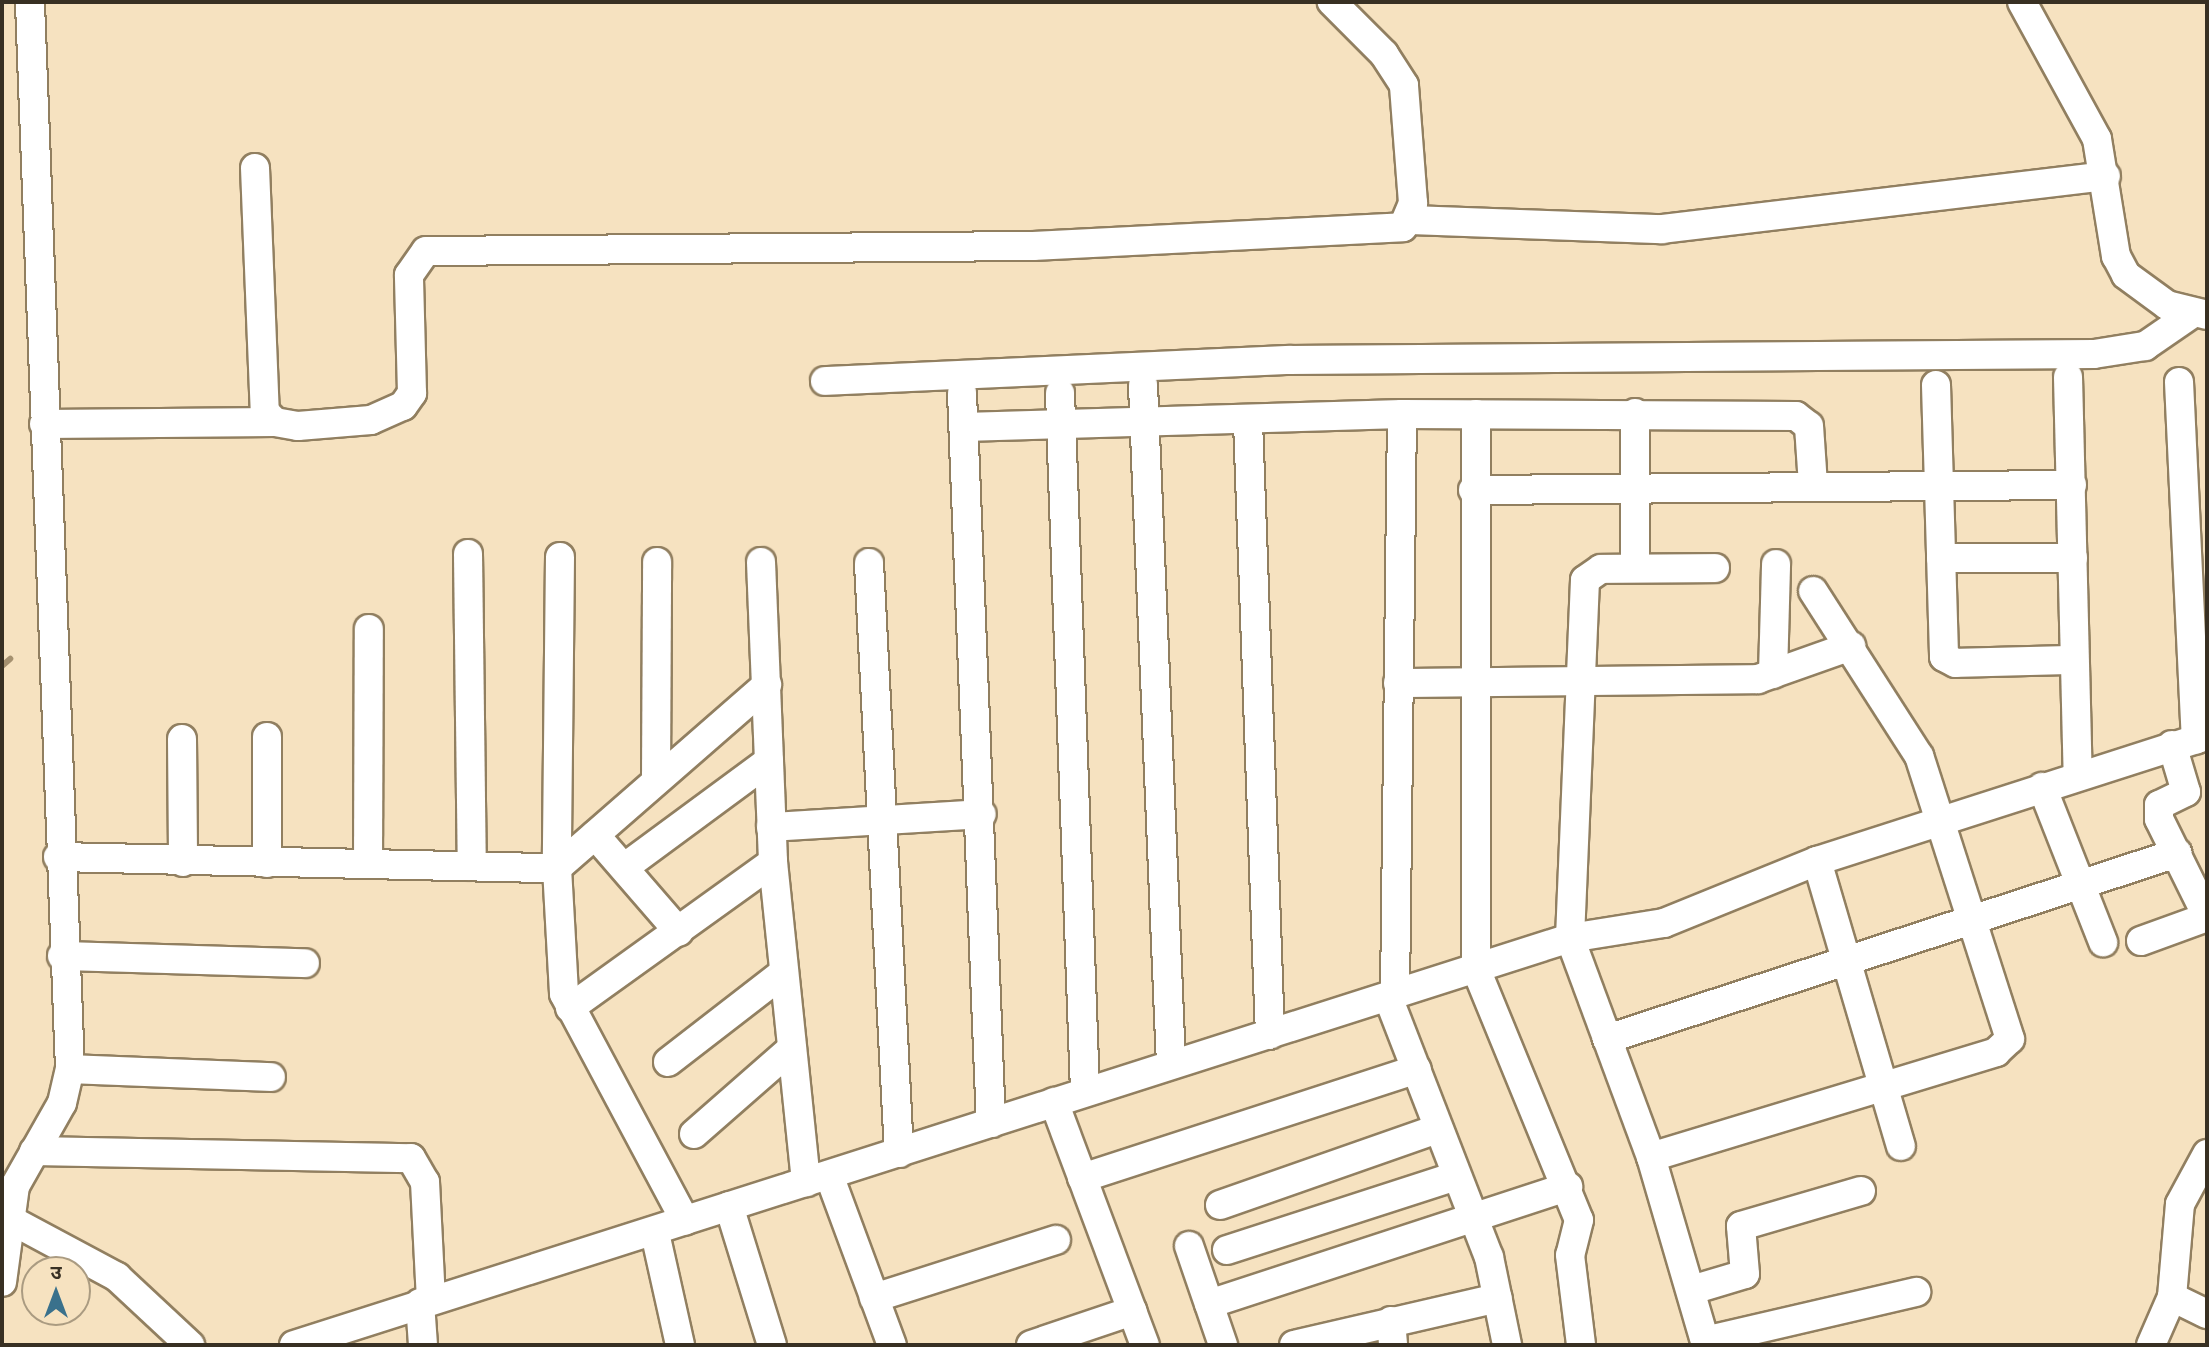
<!DOCTYPE html>
<meta charset="utf-8">
<style>
body{margin:0}
#map{position:relative;width:2209px;height:1347px;overflow:hidden;background:#f6e2c0;font-family:"Source Serif 4","Noto Sans Devanagari",serif}
div>[style]{position:absolute}
.stream>*{height:6px;margin:-3px;padding:0 3px;transform-origin:3px;border-radius:3px;background:#a59170}
.roads{filter:drop-shadow(2px 0 #917f60) drop-shadow(-2px 0 #917f60) drop-shadow(0 2px #917f60) drop-shadow(0 -2px #917f60)}
.minor>*{height:28px;margin:-14px;padding:0 14px;transform-origin:14px;border-radius:14px;background:#fff}
span{translate:-50% -50%;white-space:nowrap;text-align:center;line-height:1.15;-webkit-text-stroke:7px #f6e2c0;paint-order:stroke}
.frame{position:absolute;inset:0;border:4px solid #383023;pointer-events:none}
.north{position:absolute;left:21px;top:1256px;width:70px;height:70px;box-sizing:border-box;background:#f6e2c0;border:2px solid #aa9b81;border-radius:50%;rotate:0deg;font-size:19px;font-weight:700;line-height:28px;text-align:center;color:#383023}
.north::after{content:'';display:block;margin:auto;width:24px;height:32px;background:#3a718c;clip-path:polygon(50% 0,100% 100%,50% 72%,0 100%)}
</style>
<div id="map">
<div class="stream">
<i style="left:2px;top:666px;width:11px;rotate:-41deg"></i>
</div>
<div class="roads">
<div class="minor">
<i style="left:2022px;top:2px;width:156px;rotate:61.3deg"></i>
<i style="left:2097px;top:139px;width:119px;rotate:80.8deg"></i>
<i style="left:2116px;top:256px;width:21px;rotate:62deg"></i>
<i style="left:2126px;top:275px;width:51px;rotate:36.2deg"></i>
<i style="left:2167px;top:305px;width:41px;rotate:14deg"></i>
<i style="left:255px;top:168px;width:244px;rotate:87.7deg"></i>
<i style="left:265px;top:412px;width:14px;rotate:45deg"></i>
<i style="left:275px;top:422px;width:23px;rotate:10deg"></i>
<i style="left:298px;top:426px;width:73px;rotate:-4.7deg"></i>
<i style="left:371px;top:420px;width:35px;rotate:-24deg"></i>
<i style="left:403px;top:406px;width:16px;rotate:-55deg"></i>
<i style="left:412px;top:393px;width:118px;rotate:-91.5deg"></i>
<i style="left:409px;top:275px;width:29px;rotate:-55deg"></i>
<i style="left:426px;top:251px;width:607px;rotate:-0.47deg"></i>
<i style="left:1033px;top:246px;width:370px;rotate:-2.9deg"></i>
<i style="left:1403px;top:227px;width:26px;rotate:-67deg"></i>
<i style="left:1413px;top:203px;width:118px;rotate:-94.4deg"></i>
<i style="left:1404px;top:85px;width:37px;rotate:-123deg"></i>
<i style="left:1384px;top:54px;width:74px;rotate:-135deg"></i>
<i style="left:1411px;top:220px;width:251px;rotate:2.1deg"></i>
<i style="left:1662px;top:229px;width:447px;rotate:-6.8deg"></i>
<i style="left:2068px;top:377px;width:399px;rotate:88.6deg"></i>
<i style="left:825px;top:381px;width:464px;rotate:-2.6deg"></i>
<i style="left:1289px;top:360px;width:805px;rotate:-0.43deg"></i>
<i style="left:2094px;top:354px;width:52px;rotate:-8.9deg"></i>
<i style="left:2145px;top:346px;width:58px;rotate:-34.5deg"></i>
<i style="left:2179px;top:382px;width:358px;rotate:87.3deg"></i>
<i style="left:1143px;top:385px;width:680px;rotate:87.64deg"></i>
<i style="left:1936px;top:385px;width:272px;rotate:88.3deg"></i>
<i style="left:1944px;top:657px;width:13px;rotate:27deg"></i>
<i style="left:1956px;top:663px;width:118px;rotate:-1.5deg"></i>
<i style="left:962px;top:393px;width:731px;rotate:87.73deg"></i>
<i style="left:1060px;top:393px;width:698px;rotate:87.95deg"></i>
<i style="left:1635px;top:413px;width:155px;rotate:90deg"></i>
<i style="left:1476px;top:414px;width:555px;rotate:90deg"></i>
<i style="left:1476px;top:969px;width:271px;rotate:67.7deg"></i>
<i style="left:1579px;top:1220px;width:36px;rotate:104deg"></i>
<i style="left:1570px;top:1255px;width:91px;rotate:83deg"></i>
<i style="left:1248px;top:421px;width:614px;rotate:87.95deg"></i>
<i style="left:44px;top:424px;width:231px;rotate:-0.5deg"></i>
<i style="left:964px;top:427px;width:438px;rotate:-1.7deg"></i>
<i style="left:1402px;top:414px;width:394px;rotate:0.3deg"></i>
<i style="left:1796px;top:416px;width:16px;rotate:38deg"></i>
<i style="left:1809px;top:426px;width:59px;rotate:86.1deg"></i>
<i style="left:1473px;top:490px;width:599px;rotate:-0.48deg"></i>
<i style="left:468px;top:554px;width:312px;rotate:89.3deg"></i>
<i style="left:560px;top:557px;width:311px;rotate:90.6deg"></i>
<i style="left:557px;top:868px;width:126px;rotate:86.8deg"></i>
<i style="left:564px;top:994px;width:257px;rotate:61.9deg"></i>
<i style="left:1941px;top:558px;width:132px"></i>
<i style="left:761px;top:562px;width:300px;rotate:87.7deg"></i>
<i style="left:773px;top:862px;width:322px;rotate:84.1deg"></i>
<i style="left:869px;top:563px;width:591px;rotate:87.09deg"></i>
<i style="left:1773px;top:674px;width:110px;rotate:-88.4deg"></i>
<i style="left:1398px;top:683px;width:360px;rotate:-0.6deg"></i>
<i style="left:1758px;top:679px;width:99px;rotate:-19.5deg"></i>
<i style="left:267px;top:737px;width:126px;rotate:90deg"></i>
<i style="left:182px;top:739px;width:123px;rotate:89.5deg"></i>
<i style="left:2172px;top:745px;width:49px;rotate:73.4deg"></i>
<i style="left:2186px;top:792px;width:30px;rotate:154deg"></i>
<i style="left:2159px;top:805px;width:14px;rotate:90deg"></i>
<i style="left:2159px;top:819px;width:108px;rotate:63.7deg"></i>
<i style="left:656px;top:778px;width:216px;rotate:-89.7deg"></i>
<i style="left:2042px;top:787px;width:167px;rotate:68.5deg"></i>
<i style="left:771px;top:827px;width:211px;rotate:-3.5deg"></i>
<i style="left:595px;top:835px;width:128px;rotate:49.1deg"></i>
<i style="left:58px;top:857px;width:499px;rotate:1.3deg"></i>
<i style="left:557px;top:868px;width:279px;rotate:-41.1deg"></i>
<i style="left:1817px;top:861px;width:297px;rotate:73.6deg"></i>
<i style="left:368px;top:864px;width:235px;rotate:-89.8deg"></i>
<i style="left:625px;top:867px;width:179px;rotate:-36.4deg"></i>
<i style="left:2141px;top:941px;width:70px;rotate:-20deg"></i>
<i style="left:62px;top:956px;width:243px;rotate:1.7deg"></i>
<i style="left:1395px;top:994px;width:580px;rotate:-89.31deg"></i>
<i style="left:1388px;top:997px;width:279px;rotate:68.8deg"></i>
<i style="left:1489px;top:1257px;width:90px;rotate:78.4deg"></i>
<i style="left:570px;top:1008px;width:250px;rotate:-35.7deg"></i>
<i style="left:1607px;top:1039px;width:600px;rotate:-18.07deg"></i>
<i style="left:668px;top:1062px;width:144px;rotate:-37.7deg"></i>
<i style="left:70px;top:1069px;width:201px;rotate:2.3deg"></i>
<i style="left:1054px;top:1102px;width:259px;rotate:69.5deg"></i>
<i style="left:694px;top:1134px;width:129px;rotate:-41.2deg"></i>
<i style="left:34px;top:1151px;width:377px;rotate:1.1deg"></i>
<i style="left:411px;top:1158px;width:28px;rotate:60deg"></i>
<i style="left:425px;top:1182px;width:118px;rotate:87.1deg"></i>
<i style="left:1651px;top:1157px;width:361px;rotate:-16.9deg"></i>
<i style="left:1996px;top:1052px;width:19px;rotate:-43deg"></i>
<i style="left:2010px;top:1039px;width:297px;rotate:-107.8deg"></i>
<i style="left:1919px;top:756px;width:196px;rotate:-122.7deg"></i>
<i style="left:829px;top:1175px;width:181px;rotate:69.7deg"></i>
<i style="left:1082px;top:1178px;width:352px;rotate:-18deg"></i>
<i style="left:1220px;top:1205px;width:230px;rotate:-19.3deg"></i>
<i style="left:729px;top:1206px;width:145px;rotate:72.8deg"></i>
<i style="left:9px;top:1219px;width:123px;rotate:28.2deg"></i>
<i style="left:117px;top:1277px;width:100px;rotate:43deg"></i>
<i style="left:655px;top:1233px;width:115px;rotate:77.4deg"></i>
<i style="left:1189px;top:1246px;width:105px;rotate:71deg"></i>
<i style="left:1227px;top:1250px;width:241px;rotate:-17.9deg"></i>
<i style="left:2px;top:1282px;width:97px;rotate:-82.3deg"></i>
<i style="left:15px;top:1186px;width:95px;rotate:-60.5deg"></i>
<i style="left:62px;top:1103px;width:35px;rotate:-77deg"></i>
<i style="left:70px;top:1069px;width:1068px;rotate:-92.15deg"></i>
<i style="left:1695px;top:1289px;width:52px;rotate:-16.7deg"></i>
<i style="left:1745px;top:1274px;width:48px;rotate:-94.8deg"></i>
<i style="left:1741px;top:1226px;width:125px;rotate:-16.3deg"></i>
<i style="left:2172px;top:1297px;width:39px;rotate:26deg"></i>
<i style="left:874px;top:1298px;width:191px;rotate:-17.7deg"></i>
<i style="left:420px;top:1303px;width:42px;rotate:85.9deg"></i>
<i style="left:1209px;top:1304px;width:378px;rotate:-18.1deg"></i>
<i style="left:1391px;top:1321px;width:24px;rotate:85deg"></i>
<i style="left:1705px;top:1341px;width:217px;rotate:-13.1deg"></i>
<i style="left:294px;top:1345px;width:1339px;rotate:-17.69deg"></i>
<i style="left:1570px;top:938px;width:95px;rotate:-9.1deg"></i>
<i style="left:1664px;top:923px;width:165px;rotate:-22.1deg"></i>
<i style="left:1817px;top:861px;width:410px;rotate:-17.8deg"></i>
<i style="left:1031px;top:1345px;width:107px;rotate:-18.6deg"></i>
<i style="left:1294px;top:1345px;width:209px;rotate:-13deg"></i>
<i style="left:1706px;top:1345px;width:196px;rotate:-106.3deg"></i>
<i style="left:1651px;top:1157px;width:233px;rotate:-110.3deg"></i>
<i style="left:1570px;top:938px;width:358px;rotate:-87.6deg"></i>
<i style="left:1585px;top:580px;width:19px;rotate:-35deg"></i>
<i style="left:1601px;top:569px;width:114px;rotate:-0.5deg"></i>
<i style="left:2151px;top:1345px;width:52px;rotate:-66.4deg"></i>
<i style="left:2172px;top:1297px;width:93px;rotate:-85.1deg"></i>
<i style="left:2180px;top:1204px;width:57px;rotate:-61.6deg"></i>
</div>
</div>
<div class="frame"></div>
<div class="north">उ</div>
</div>
